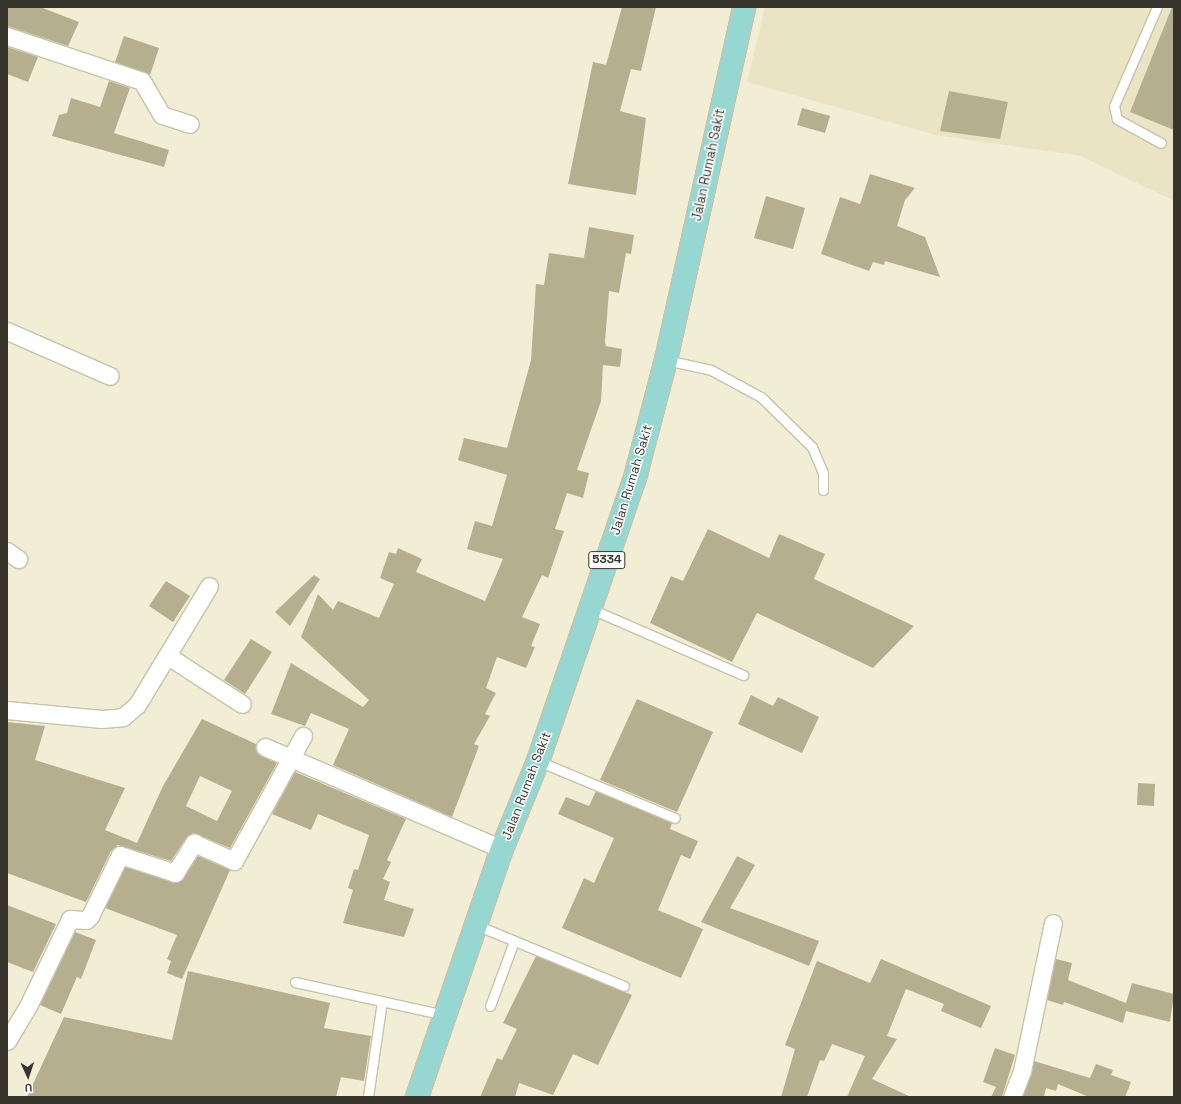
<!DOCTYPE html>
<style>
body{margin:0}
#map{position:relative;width:1181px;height:1104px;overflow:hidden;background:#f2edd5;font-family:"Space Grotesk",sans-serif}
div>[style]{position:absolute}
.built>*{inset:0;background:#ebe4c4}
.building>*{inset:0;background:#b6af8f}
.roads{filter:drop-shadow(1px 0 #c7c2ab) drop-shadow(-1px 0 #c7c2ab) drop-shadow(0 1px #c7c2ab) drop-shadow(0 -1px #c7c2ab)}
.lane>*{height:9px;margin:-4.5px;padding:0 4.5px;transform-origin:4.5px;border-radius:4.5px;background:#fff}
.street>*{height:17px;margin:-8.5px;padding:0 8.5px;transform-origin:8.5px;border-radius:8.5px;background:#fff}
.primary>*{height:22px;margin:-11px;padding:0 11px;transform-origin:11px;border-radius:11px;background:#96d7d2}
span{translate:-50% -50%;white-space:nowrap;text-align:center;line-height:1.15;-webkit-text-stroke:3px #fff;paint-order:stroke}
.shield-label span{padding:1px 3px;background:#fff;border:1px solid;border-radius:3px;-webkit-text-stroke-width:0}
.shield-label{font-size:12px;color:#36342b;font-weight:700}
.street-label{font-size:13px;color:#36342b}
.frame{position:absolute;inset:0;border:8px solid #36342b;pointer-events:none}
.north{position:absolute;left:8px;top:1056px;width:40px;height:40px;-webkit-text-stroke:3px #fff;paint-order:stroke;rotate:177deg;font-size:11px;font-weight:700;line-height:16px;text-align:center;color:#36342b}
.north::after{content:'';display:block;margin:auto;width:14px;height:18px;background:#36342b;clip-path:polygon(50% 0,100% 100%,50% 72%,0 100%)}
</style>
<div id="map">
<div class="built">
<i style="clip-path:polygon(765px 7px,1174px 7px,1174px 201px,1081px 156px,936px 135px,747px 82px)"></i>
</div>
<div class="building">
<i style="clip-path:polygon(7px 7px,40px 7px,79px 22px,68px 46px,7px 26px)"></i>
<i style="clip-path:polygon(622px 7px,656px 7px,641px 71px,631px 69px,620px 111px,646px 118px,636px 195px,568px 184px,593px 62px,606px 65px)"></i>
<i style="clip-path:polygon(1172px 7px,1174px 7px,1174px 130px,1130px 112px)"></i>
<i style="clip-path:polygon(124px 36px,159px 48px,150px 75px,115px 62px)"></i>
<i style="clip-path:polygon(7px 47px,38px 57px,28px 82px,7px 74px)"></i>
<i style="clip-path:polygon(109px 81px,130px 88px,114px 133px,169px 150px,164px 167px,52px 136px,59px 115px,67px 113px,71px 98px,100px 107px)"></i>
<i style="clip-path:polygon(949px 91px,1008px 102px,1000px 139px,940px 131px)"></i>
<i style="clip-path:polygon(802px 108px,830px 116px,825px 133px,797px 125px)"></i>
<i style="clip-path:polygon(870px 174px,915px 188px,905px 200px,897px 226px,925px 237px,940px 277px,885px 261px,884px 265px,873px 262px,869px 271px,821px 254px,840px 197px,860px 204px)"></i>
<i style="clip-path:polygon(766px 196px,805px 208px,793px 249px,754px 238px)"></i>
<i style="clip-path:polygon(589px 227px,634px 235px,631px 254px,626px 253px,619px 293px,609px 291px,605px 342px,606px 346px,622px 349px,620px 367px,603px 365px,601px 401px,577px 470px,589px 473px,583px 498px,567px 493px,555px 529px,564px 531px,548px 578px,542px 575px,522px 617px,540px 624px,531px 646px,535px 647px,526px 668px,497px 657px,486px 688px,496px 693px,485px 714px,490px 716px,474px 744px,479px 746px,452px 817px,333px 765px,349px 729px,311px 713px,305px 726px,271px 714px,291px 663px,363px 707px,369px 700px,301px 637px,318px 594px,333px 610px,338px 601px,379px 618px,394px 584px,380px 578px,389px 552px,396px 554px,398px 548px,422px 559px,416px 572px,485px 601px,503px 559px,467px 549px,475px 521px,492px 526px,507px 475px,458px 460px,464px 438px,507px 448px,531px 360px,536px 284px,544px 285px,549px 253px,584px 258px)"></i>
<i style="clip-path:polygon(708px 529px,769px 558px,779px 534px,825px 554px,814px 579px,914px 626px,873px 668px,757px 613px,732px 662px,650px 623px,671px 576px,683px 581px)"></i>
<i style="clip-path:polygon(314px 575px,320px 579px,290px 626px,275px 612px)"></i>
<i style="clip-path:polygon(166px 581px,190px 596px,173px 622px,149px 606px)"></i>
<i style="clip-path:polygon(251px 639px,272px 652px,245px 694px,224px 680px)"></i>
<i style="clip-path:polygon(751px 695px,773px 706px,778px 697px,819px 717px,802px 753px,738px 724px)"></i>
<i style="clip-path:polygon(637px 699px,713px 732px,677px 812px,600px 780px)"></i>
<i style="clip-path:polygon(evenodd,202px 719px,256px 744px,257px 753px,277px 763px,230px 848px,193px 833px,186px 838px,171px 861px,118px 845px,111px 851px,86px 902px,7px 873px,7px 722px,45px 726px,35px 760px,125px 788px,105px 830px,137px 843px,163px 786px,202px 719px,200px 776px,232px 791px,217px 821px,186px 806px,200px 776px)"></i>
<i style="clip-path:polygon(295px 772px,406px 819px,387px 860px,391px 862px,383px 879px,390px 882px,384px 900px,414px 909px,404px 937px,343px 923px,353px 890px,348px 888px,354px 869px,358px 870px,369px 835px,318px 814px,311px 830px,272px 814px)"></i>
<i style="clip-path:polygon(1138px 783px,1155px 784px,1154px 806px,1137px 805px)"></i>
<i style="clip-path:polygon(596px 791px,672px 823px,670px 829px,698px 841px,690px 859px,681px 855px,658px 910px,703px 929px,681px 978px,562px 928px,584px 878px,594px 883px,614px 838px,558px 814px,566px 797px,589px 806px)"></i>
<i style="clip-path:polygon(198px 856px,230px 870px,182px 979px,167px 973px,171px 961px,167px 959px,177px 935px,105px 908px,125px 867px,177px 883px)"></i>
<i style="clip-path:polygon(737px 856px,755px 865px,730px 908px,819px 941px,809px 966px,701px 922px)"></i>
<i style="clip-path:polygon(7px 905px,56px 924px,33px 972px,7px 962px)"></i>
<i style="clip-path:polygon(75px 932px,96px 940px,81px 979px,77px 977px,61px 1014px,40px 1005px)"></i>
<i style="clip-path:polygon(536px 956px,632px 995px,598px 1065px,573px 1054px,553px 1095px,519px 1083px,515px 1097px,480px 1097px,497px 1058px,502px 1060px,517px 1029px,503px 1023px)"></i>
<i style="clip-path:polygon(881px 959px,991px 1006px,981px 1028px,941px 1011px,944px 1004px,906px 989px,887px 1036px,897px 1039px,872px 1079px,911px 1097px,847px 1097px,865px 1056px,832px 1044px,824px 1061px,820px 1060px,807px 1097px,781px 1097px,795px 1049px,785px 1045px,817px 961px,870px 983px)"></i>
<i style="clip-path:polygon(1056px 959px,1072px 963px,1068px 980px,1126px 1003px,1132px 983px,1174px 994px,1170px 1022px,1126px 1011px,1123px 1023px,1064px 1002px,1063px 1005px,1047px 1000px)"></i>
<i style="clip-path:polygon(188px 971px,330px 1003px,324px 1028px,371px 1036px,364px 1081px,341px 1077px,336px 1097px,27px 1097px,64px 1017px,172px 1040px)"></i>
<i style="clip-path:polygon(995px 1048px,1015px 1055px,1002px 1097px,991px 1097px,996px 1087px,983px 1082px)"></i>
<i style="clip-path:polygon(1034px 1061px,1090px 1078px,1096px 1064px,1113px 1070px,1111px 1075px,1131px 1082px,1125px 1097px,1089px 1097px,1058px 1084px,1056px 1091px,1046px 1088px,1044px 1097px,1023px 1097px)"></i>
</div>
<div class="roads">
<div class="lane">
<i style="left:1157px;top:7px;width:108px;rotate:113.5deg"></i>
<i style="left:1114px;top:106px;width:13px;rotate:77deg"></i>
<i style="left:1117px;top:119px;width:50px;rotate:28.6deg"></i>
<i style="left:666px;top:360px;width:46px;rotate:12.5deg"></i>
<i style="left:711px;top:370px;width:57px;rotate:28.4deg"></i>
<i style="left:761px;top:397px;width:71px;rotate:44.4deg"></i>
<i style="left:812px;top:447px;width:28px;rotate:67deg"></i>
<i style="left:823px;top:473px;width:17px;rotate:90deg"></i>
<i style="left:591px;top:609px;width:166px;rotate:23.5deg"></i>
<i style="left:538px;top:761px;width:148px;rotate:22.6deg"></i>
<i style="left:476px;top:925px;width:160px;rotate:22.4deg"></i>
<i style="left:295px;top:982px;width:154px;rotate:12.4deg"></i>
<i style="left:490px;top:1006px;width:69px;rotate:-69.7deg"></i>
<i style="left:368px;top:1097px;width:97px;rotate:-81.7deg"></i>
</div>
<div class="street">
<i style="left:7px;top:36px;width:142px;rotate:18.4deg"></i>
<i style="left:142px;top:81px;width:39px;rotate:60deg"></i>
<i style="left:162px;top:115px;width:29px;rotate:18deg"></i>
<i style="left:7px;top:331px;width:112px;rotate:23.6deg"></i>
<i style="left:7px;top:551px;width:14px;rotate:36deg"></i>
<i style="left:168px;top:656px;width:88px;rotate:33deg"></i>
<i style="left:7px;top:710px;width:95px;rotate:5.4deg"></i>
<i style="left:102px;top:719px;width:21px;rotate:-5deg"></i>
<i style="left:123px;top:717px;width:18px;rotate:-41deg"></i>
<i style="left:137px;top:705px;width:139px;rotate:-58.8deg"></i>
<i style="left:265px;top:747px;width:258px;rotate:23.3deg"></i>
<i style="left:7px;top:1041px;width:41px;rotate:-59deg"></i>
<i style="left:28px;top:1006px;width:97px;rotate:-64.2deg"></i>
<i style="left:70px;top:919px;width:16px;rotate:4deg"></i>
<i style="left:86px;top:920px;width:6px;rotate:-45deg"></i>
<i style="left:90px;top:916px;width:68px;rotate:-63.8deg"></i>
<i style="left:120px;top:855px;width:58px;rotate:18.1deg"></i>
<i style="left:175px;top:873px;width:36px;rotate:-58deg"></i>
<i style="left:194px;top:843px;width:44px;rotate:24.2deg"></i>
<i style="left:234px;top:861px;width:143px;rotate:-61.1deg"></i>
<i style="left:1012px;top:1097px;width:28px;rotate:-69deg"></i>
<i style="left:1022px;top:1071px;width:151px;rotate:-78.2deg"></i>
</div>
<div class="primary">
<i style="left:417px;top:1097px;width:262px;rotate:-71.1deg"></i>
<i style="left:502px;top:849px;width:95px;rotate:-67.8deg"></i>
<i style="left:538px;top:761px;width:303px;rotate:-71.1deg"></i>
<i style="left:636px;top:474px;width:118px;rotate:-75.3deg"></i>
<i style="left:666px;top:360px;width:362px;rotate:-77.5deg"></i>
</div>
</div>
<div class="shield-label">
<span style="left:607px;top:560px">5334</span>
</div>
<div class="street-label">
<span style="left:709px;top:165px;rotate:-78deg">Jalan Rumah Sakit</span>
<span style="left:632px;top:480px;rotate:-73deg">Jalan Rumah Sakit</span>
<span style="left:527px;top:786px;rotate:-69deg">Jalan Rumah Sakit</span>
</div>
<div class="frame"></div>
<div class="north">U</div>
</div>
